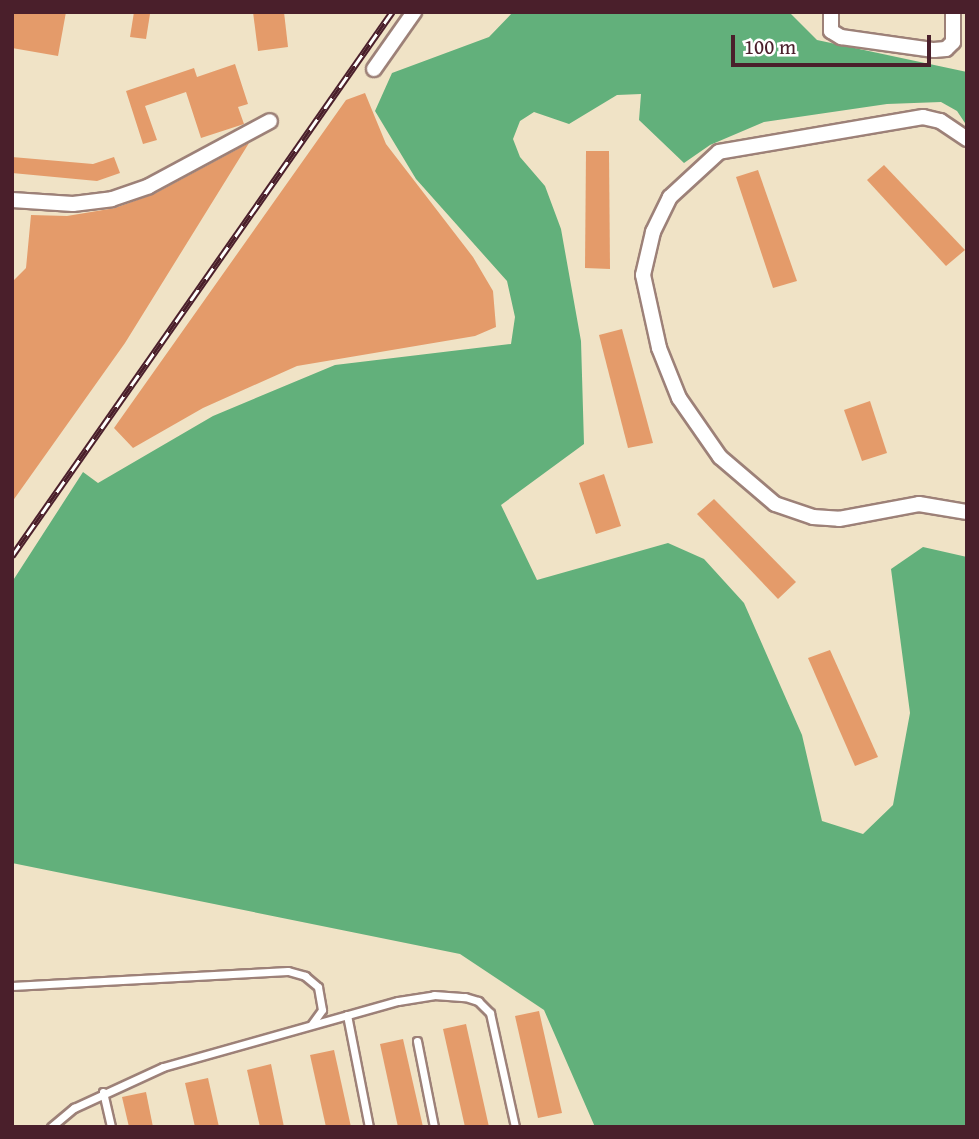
<!DOCTYPE html>
<style>
body{margin:0}
#map{position:relative;width:979px;height:1139px;overflow:hidden;background:#f0e3c6;font-family:"Gentium Book Plus",serif}
div>[style]{position:absolute}
.forest>*{inset:0;background:#62b07b}
.building>*{inset:0;background:#e49b6a}
.roads{filter:drop-shadow(2px 0 #9d8178) drop-shadow(-2px 0 #9d8178) drop-shadow(0 2px #9d8178) drop-shadow(0 -2px #9d8178)}
.service>*{height:7px;margin:-3.5px;padding:0 3.5px;transform-origin:3.5px;border-radius:3.5px;background:#fff}
.minor>*{height:14px;margin:-7px;padding:0 7px;transform-origin:7px;border-radius:7px;background:#fff}
.rail>*{height:7px;margin-top:-3.5px;transform-origin:0;background:repeating-linear-gradient(90deg,#fff 0 13px,#4a1f2b 0 26px);box-sizing:border-box;border-block:2px solid #4a1f2b}
span{translate:-50% -50%;white-space:nowrap;text-align:center;line-height:1.15;-webkit-text-stroke:7px #fff;paint-order:stroke}
.frame{position:absolute;inset:0;border:14px solid #4a1f2b;pointer-events:none}
.scale{position:absolute;left:731px;top:35px;width:200px;height:32px;box-sizing:border-box;border:4px solid #4a1f2b;border-top:0;padding-left:9px;font-size:21px;line-height:24px;white-space:nowrap;color:#4a1f2b;-webkit-text-stroke:5px #fff;paint-order:stroke}
</style>
<div id="map">
<div class="forest">
<i style="clip-path:polygon(513px 12px,789px 12px,817px 40px,967px 72px,967px 126px,957px 111px,941px 102px,887px 104px,764px 122px,710px 145px,684px 163px,639px 120px,641px 94px,617px 95px,569px 124px,534px 112px,520px 121px,513px 139px,520px 157px,545px 186px,561px 229px,581px 341px,584px 444px,501px 505px,537px 580px,668px 543px,704px 559px,744px 603px,802px 735px,822px 821px,863px 834px,893px 805px,910px 713px,891px 569px,923px 547px,967px 557px,967px 1127px,595px 1127px,544px 1010px,460px 954px,12px 863px,12px 582px,83px 472px,98px 483px,213px 416px,335px 365px,511px 344px,515px 317px,507px 281px,416px 179px,375px 111px,392px 73px,489px 37px)"></i>
</div>
<div class="building">
<i style="clip-path:polygon(12px 12px,66px 12px,58px 56px,12px 48px)"></i>
<i style="clip-path:polygon(134px 12px,150px 14px,146px 39px,130px 37px)"></i>
<i style="clip-path:polygon(253px 12px,284px 12px,288px 47px,258px 51px)"></i>
<i style="clip-path:polygon(235px 64px,248px 104px,238px 107px,244px 124px,201px 138px,186px 92px,145px 106px,157px 140px,143px 144px,126px 91px,194px 68px,197px 77px)"></i>
<i style="clip-path:polygon(365px 93px,386px 144px,473px 257px,493px 291px,496px 327px,475px 336px,297px 366px,203px 408px,133px 448px,114px 428px,346px 100px)"></i>
<i style="clip-path:polygon(249px 143px,125px 343px,12px 502px,12px 282px,26px 268px,31px 215px,67px 216px,115px 208px,154px 194px)"></i>
<i style="clip-path:polygon(586px 151px,609px 151px,610px 269px,585px 268px)"></i>
<i style="clip-path:polygon(12px 157px,93px 164px,114px 157px,120px 173px,97px 181px,12px 173px)"></i>
<i style="clip-path:polygon(884px 165px,965px 250px,946px 266px,867px 180px)"></i>
<i style="clip-path:polygon(758px 170px,797px 281px,773px 288px,736px 177px)"></i>
<i style="clip-path:polygon(622px 329px,653px 443px,628px 448px,599px 335px)"></i>
<i style="clip-path:polygon(870px 401px,887px 453px,862px 461px,844px 410px)"></i>
<i style="clip-path:polygon(604px 474px,621px 526px,596px 534px,579px 483px)"></i>
<i style="clip-path:polygon(714px 499px,796px 582px,778px 599px,697px 514px)"></i>
<i style="clip-path:polygon(830px 650px,878px 757px,855px 766px,808px 658px)"></i>
<i style="clip-path:polygon(539px 1011px,562px 1113px,538px 1118px,515px 1016px)"></i>
<i style="clip-path:polygon(466px 1024px,489px 1127px,465px 1127px,443px 1029px)"></i>
<i style="clip-path:polygon(403px 1039px,423px 1127px,398px 1127px,380px 1044px)"></i>
<i style="clip-path:polygon(334px 1050px,351px 1127px,326px 1127px,310px 1055px)"></i>
<i style="clip-path:polygon(271px 1064px,284px 1127px,260px 1127px,247px 1070px)"></i>
<i style="clip-path:polygon(208px 1078px,219px 1127px,195px 1127px,185px 1083px)"></i>
<i style="clip-path:polygon(146px 1092px,153px 1127px,129px 1127px,122px 1097px)"></i>
</div>
<div class="roads">
<div class="service">
<i style="left:12px;top:986px;width:276px;rotate:-3.1deg"></i>
<i style="left:288px;top:971px;width:18px;rotate:16deg"></i>
<i style="left:305px;top:976px;width:17px;rotate:40deg"></i>
<i style="left:318px;top:987px;width:23px;rotate:80deg"></i>
<i style="left:322px;top:1010px;width:17px;rotate:126deg"></i>
<i style="left:347px;top:1015px;width:114px;rotate:78.9deg"></i>
<i style="left:417px;top:1041px;width:88px;rotate:78.8deg"></i>
<i style="left:103px;top:1092px;width:36px;rotate:77deg"></i>
<i style="left:51px;top:1127px;width:30px;rotate:-40deg"></i>
<i style="left:74px;top:1108px;width:98px;rotate:-24.7deg"></i>
<i style="left:163px;top:1067px;width:244px;rotate:-15.7deg"></i>
<i style="left:398px;top:1001px;width:36px;rotate:-9deg"></i>
<i style="left:434px;top:995px;width:31px;rotate:4deg"></i>
<i style="left:465px;top:997px;width:14px;rotate:17deg"></i>
<i style="left:478px;top:1001px;width:17px;rotate:45deg"></i>
<i style="left:490px;top:1013px;width:117px;rotate:77.6deg"></i>
</div>
<div class="minor">
<i style="left:831px;top:12px;width:19px;rotate:90deg"></i>
<i style="left:831px;top:31px;width:12px;rotate:31deg"></i>
<i style="left:841px;top:37px;width:94px;rotate:8deg"></i>
<i style="left:934px;top:50px;width:12px;rotate:-5deg"></i>
<i style="left:946px;top:49px;width:10px;rotate:-45deg"></i>
<i style="left:953px;top:42px;width:30px;rotate:-90deg"></i>
<i style="left:374px;top:69px;width:70px;rotate:-54.9deg"></i>
<i style="left:967px;top:139px;width:32px;rotate:-146deg"></i>
<i style="left:940px;top:121px;width:17px;rotate:-167deg"></i>
<i style="left:923px;top:117px;width:207px;rotate:170.3deg"></i>
<i style="left:719px;top:152px;width:67px;rotate:137.4deg"></i>
<i style="left:670px;top:197px;width:39px;rotate:116deg"></i>
<i style="left:653px;top:232px;width:44px;rotate:103.1deg"></i>
<i style="left:643px;top:275px;width:75px;rotate:77.6deg"></i>
<i style="left:659px;top:348px;width:54px;rotate:68.2deg"></i>
<i style="left:679px;top:398px;width:72px;rotate:55.2deg"></i>
<i style="left:720px;top:457px;width:72px;rotate:40.5deg"></i>
<i style="left:775px;top:504px;width:40px;rotate:18.9deg"></i>
<i style="left:813px;top:517px;width:26px;rotate:4deg"></i>
<i style="left:839px;top:519px;width:81px;rotate:-10.6deg"></i>
<i style="left:919px;top:504px;width:49px;rotate:9.5deg"></i>
<i style="left:12px;top:200px;width:61px;rotate:3.8deg"></i>
<i style="left:73px;top:204px;width:39px;rotate:-7deg"></i>
<i style="left:112px;top:199px;width:39px;rotate:-19deg"></i>
<i style="left:149px;top:186px;width:137px;rotate:-28.2deg"></i>
</div>
</div>
<div class="rail">
<i style="left:12px;top:556px;width:664px;rotate:-55.06deg"></i>
</div>
<div class="frame"></div>
<div class="scale">100 m</div>
</div>
